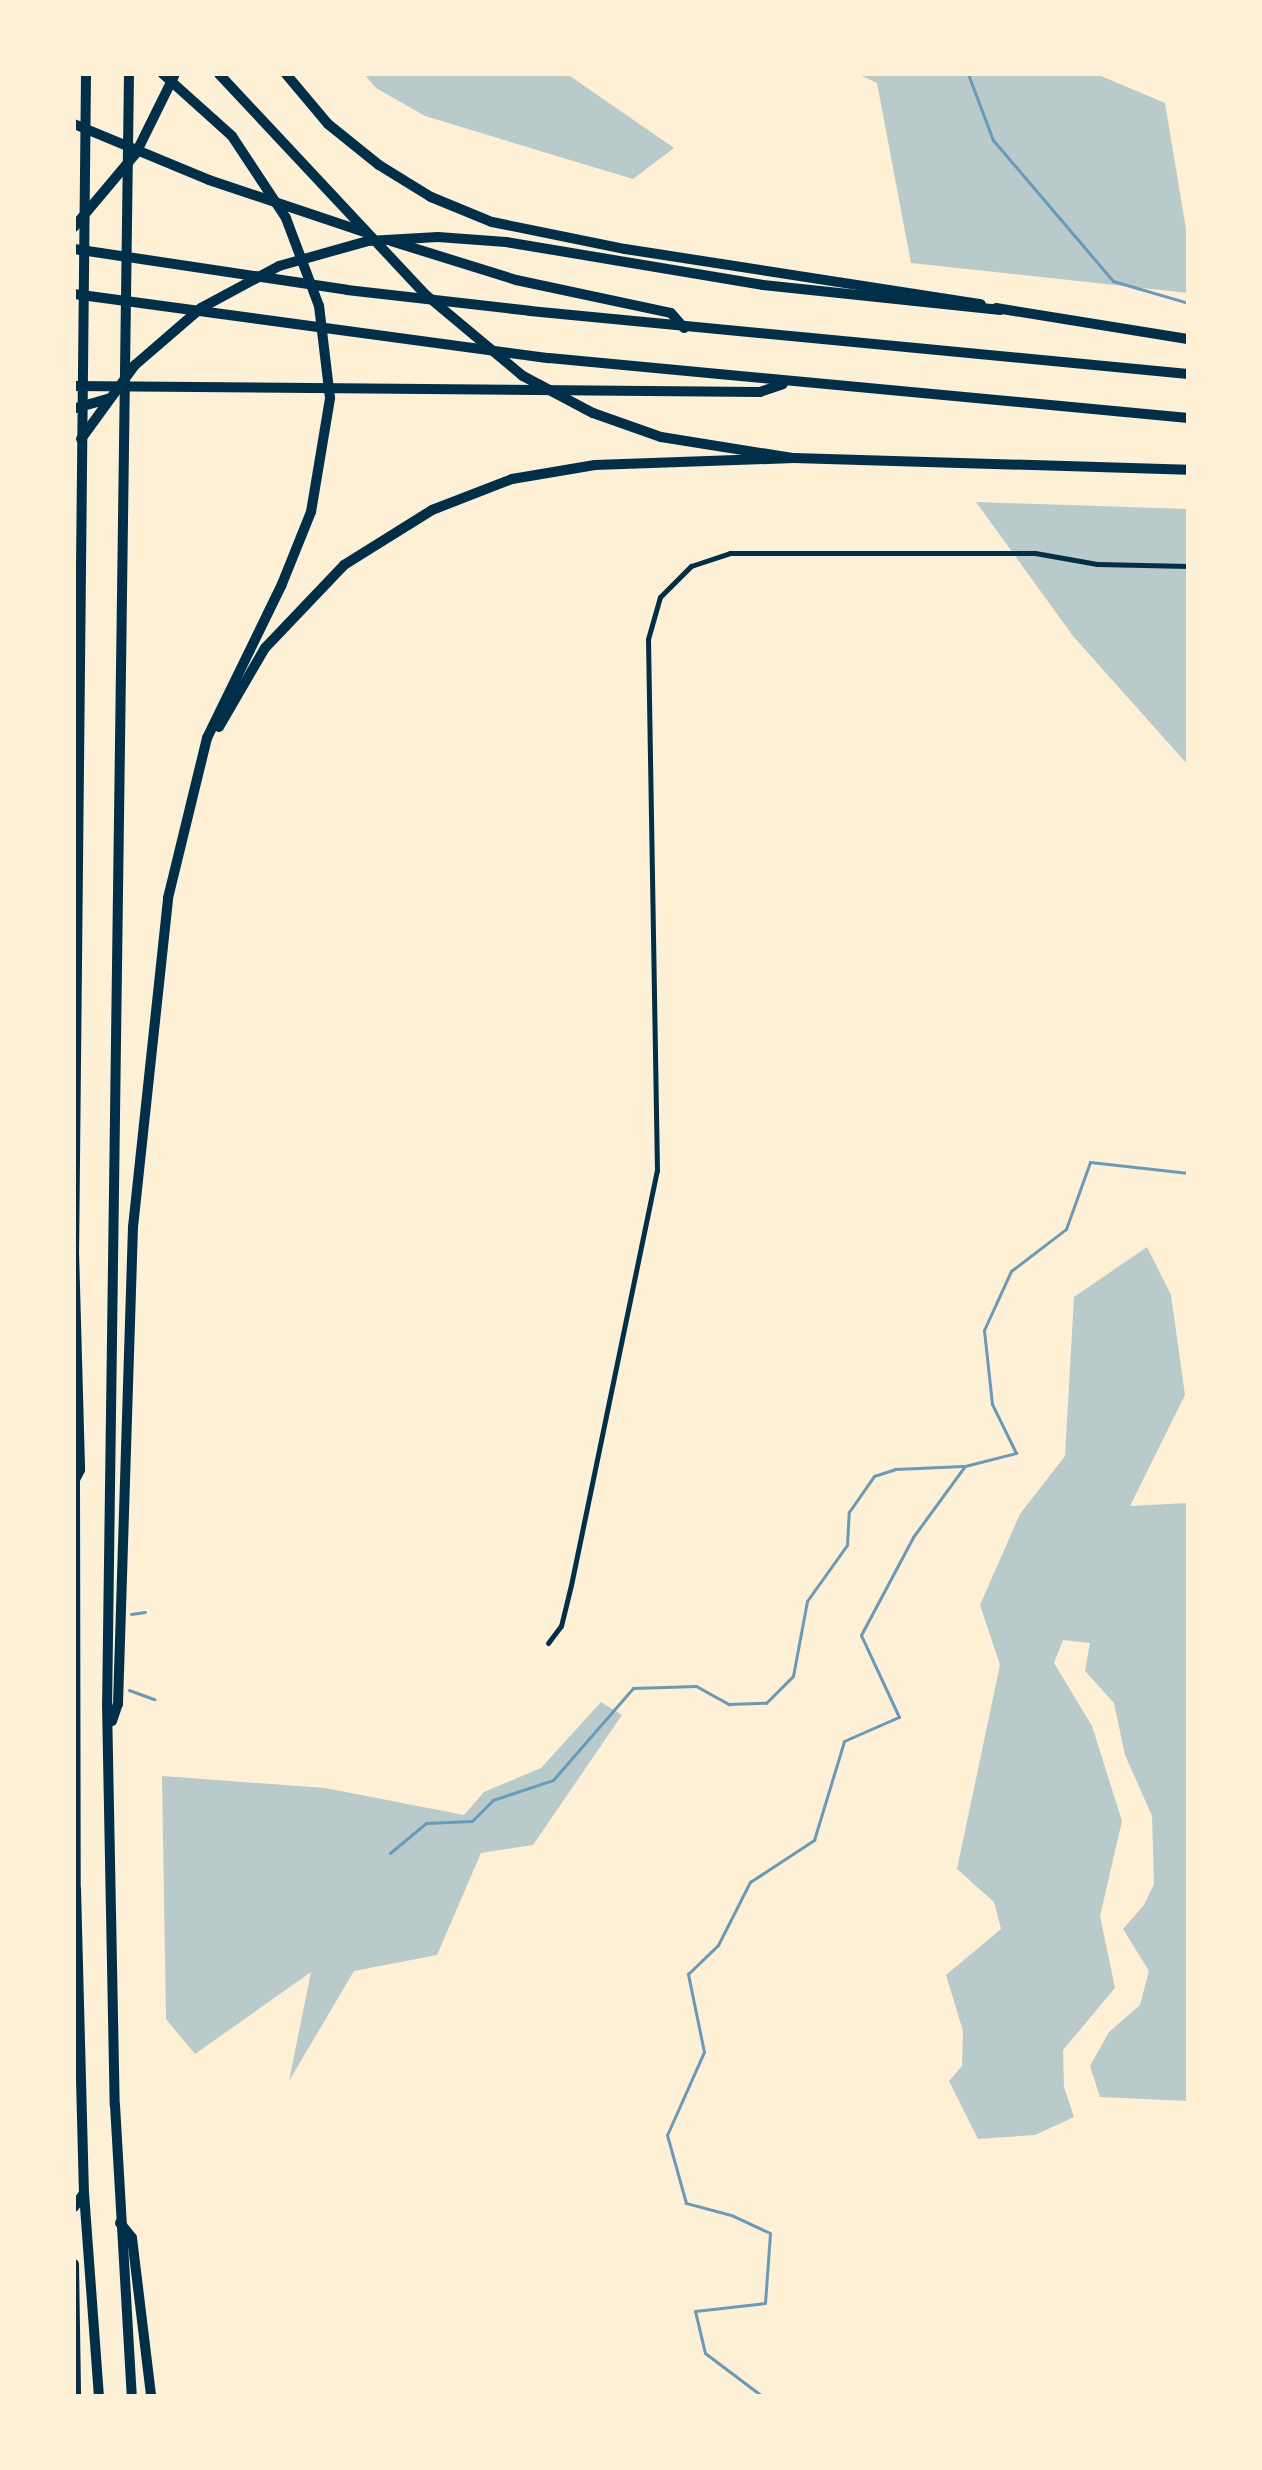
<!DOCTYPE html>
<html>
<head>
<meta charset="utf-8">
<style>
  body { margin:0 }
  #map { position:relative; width:1262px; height:2470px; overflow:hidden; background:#fdf0d5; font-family:"Sofia Sans Condensed",sans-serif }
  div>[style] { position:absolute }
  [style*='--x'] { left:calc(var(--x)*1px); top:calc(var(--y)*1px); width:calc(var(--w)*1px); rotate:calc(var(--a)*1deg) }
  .green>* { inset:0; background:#b9caca }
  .stream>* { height:3px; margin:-1.5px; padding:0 1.5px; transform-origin:1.5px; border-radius:1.5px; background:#669bbc }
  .minor>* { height:5px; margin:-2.5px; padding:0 2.5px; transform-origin:2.5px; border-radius:2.5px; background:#003049 }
  .motorway>* { height:10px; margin:-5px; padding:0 5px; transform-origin:5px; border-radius:5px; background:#003049 }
  span { translate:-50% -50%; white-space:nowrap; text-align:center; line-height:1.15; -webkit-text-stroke:6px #fdf0d5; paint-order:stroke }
  .frame { position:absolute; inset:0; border:76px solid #fdf0d5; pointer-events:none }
</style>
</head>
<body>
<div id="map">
  <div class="green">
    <div style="clip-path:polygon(364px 74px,567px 74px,674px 148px,633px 179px,425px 116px,376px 88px)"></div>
    <div style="clip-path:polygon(857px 74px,1096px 74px,1165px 103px,1188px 241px,1188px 293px,911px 263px,877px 83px)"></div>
    <div style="clip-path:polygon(976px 502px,1188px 509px,1188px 765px,1073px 636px)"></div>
    <div style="clip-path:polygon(1147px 1247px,1171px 1295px,1185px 1395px,1130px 1506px,1188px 1503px,1188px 2101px,1100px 2097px,1090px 2066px,1109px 2032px,1140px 2005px,1149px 1971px,1123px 1929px,1144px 1905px,1154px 1884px,1152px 1816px,1125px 1755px,1114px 1703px,1085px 1671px,1090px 1643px,1063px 1640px,1054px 1663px,1092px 1726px,1122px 1821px,1100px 1916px,1115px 1988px,1063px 2050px,1064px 2087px,1074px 2117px,1035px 2135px,978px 2139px,949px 2081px,962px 2066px,963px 2031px,946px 1975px,1001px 1929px,994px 1902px,957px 1869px,1000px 1665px,980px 1605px,1020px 1514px,1065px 1456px,1074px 1297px)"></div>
    <div style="clip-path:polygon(601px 1702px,622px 1715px,533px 1845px,481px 1853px,437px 1955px,354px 1971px,289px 2081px,311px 1972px,195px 2054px,166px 2019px,162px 1776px,325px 1788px,464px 1815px,484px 1792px,541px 1768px)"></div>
  </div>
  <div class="stream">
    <div style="--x:968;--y:74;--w:71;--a:69.3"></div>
    <div style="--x:993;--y:140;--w:185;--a:49.6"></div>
    <div style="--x:1113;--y:281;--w:78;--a:16.3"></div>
    <div style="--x:131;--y:1614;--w:14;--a:-8"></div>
    <div style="--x:129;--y:1690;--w:27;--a:20"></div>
    <div style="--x:390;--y:1853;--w:47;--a:-39.8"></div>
    <div style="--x:426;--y:1823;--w:46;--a:-2.5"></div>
    <div style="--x:472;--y:1821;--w:30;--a:-45"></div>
    <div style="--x:493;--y:1800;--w:63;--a:-18.4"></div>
    <div style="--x:553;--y:1780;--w:122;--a:-49"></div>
    <div style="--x:633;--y:1688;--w:63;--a:-1.8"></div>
    <div style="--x:696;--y:1686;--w:38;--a:29"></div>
    <div style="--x:729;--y:1704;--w:37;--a:-2"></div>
    <div style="--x:766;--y:1703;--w:38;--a:-45"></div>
    <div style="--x:793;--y:1676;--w:76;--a:-79.4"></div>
    <div style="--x:807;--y:1601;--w:69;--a:-54.5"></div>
    <div style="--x:847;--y:1545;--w:33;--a:-87"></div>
    <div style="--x:849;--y:1512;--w:44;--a:-55.2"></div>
    <div style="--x:874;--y:1476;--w:22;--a:-18"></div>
    <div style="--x:895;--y:1469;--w:68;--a:-2.5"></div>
    <div style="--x:762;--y:2396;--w:71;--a:-143"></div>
    <div style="--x:705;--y:2353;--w:43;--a:-103.4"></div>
    <div style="--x:695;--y:2311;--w:70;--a:-6.5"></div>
    <div style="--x:765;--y:2303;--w:70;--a:-85.9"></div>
    <div style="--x:770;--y:2233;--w:43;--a:-155.2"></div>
    <div style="--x:731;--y:2215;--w:47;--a:-165.1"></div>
    <div style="--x:686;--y:2203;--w:71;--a:-105.6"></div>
    <div style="--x:667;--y:2135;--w:91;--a:-66"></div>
    <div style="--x:704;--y:2052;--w:80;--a:-101.6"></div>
    <div style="--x:688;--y:1974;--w:42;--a:-44"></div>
    <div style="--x:718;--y:1945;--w:71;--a:-63.1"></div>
    <div style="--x:750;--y:1882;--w:77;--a:-33.3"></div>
    <div style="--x:814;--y:1840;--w:103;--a:-73.1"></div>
    <div style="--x:844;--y:1741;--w:60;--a:-23.6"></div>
    <div style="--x:899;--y:1717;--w:90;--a:-114.9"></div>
    <div style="--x:861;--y:1635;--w:111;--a:-62"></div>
    <div style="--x:913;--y:1537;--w:88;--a:-53.8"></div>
    <div style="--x:965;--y:1466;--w:53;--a:-14.3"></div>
    <div style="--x:1016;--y:1453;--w:55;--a:-116.1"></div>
    <div style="--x:992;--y:1404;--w:74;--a:-96.2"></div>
    <div style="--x:984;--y:1330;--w:65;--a:-65.4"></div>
    <div style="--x:1011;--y:1271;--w:69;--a:-37.4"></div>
    <div style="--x:1066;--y:1229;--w:71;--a:-70.3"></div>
    <div style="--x:1090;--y:1162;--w:99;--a:6.4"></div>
  </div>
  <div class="minor">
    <div style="--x:548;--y:1643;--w:21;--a:-53"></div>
    <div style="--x:561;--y:1626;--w:42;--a:-76.3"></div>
    <div style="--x:571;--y:1585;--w:423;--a:-78.3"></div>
    <div style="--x:657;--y:1171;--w:532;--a:-90.97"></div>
    <div style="--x:648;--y:639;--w:44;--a:-74.1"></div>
    <div style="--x:660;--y:597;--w:44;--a:-45"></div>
    <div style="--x:691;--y:566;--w:41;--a:-18.4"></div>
    <div style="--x:730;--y:553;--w:305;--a:0"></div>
    <div style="--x:1035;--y:553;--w:63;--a:10.1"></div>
    <div style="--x:1097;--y:564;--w:91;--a:1.3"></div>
  </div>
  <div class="motorway">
    <div style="--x:86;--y:74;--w:1177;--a:90.58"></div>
    <div style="--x:74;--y:1251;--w:219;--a:88.4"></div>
    <div style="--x:80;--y:1470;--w:11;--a:117"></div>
    <div style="--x:75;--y:1480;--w:409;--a:89.9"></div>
    <div style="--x:76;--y:1889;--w:304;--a:88.5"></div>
    <div style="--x:84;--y:2193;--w:204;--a:85.8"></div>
    <div style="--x:129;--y:74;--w:1630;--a:90.77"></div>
    <div style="--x:107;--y:1704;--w:401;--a:88.9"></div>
    <div style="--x:115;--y:2105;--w:291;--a:86.7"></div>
    <div style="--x:219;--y:74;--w:303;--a:46.9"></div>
    <div style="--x:426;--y:295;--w:126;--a:39.9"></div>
    <div style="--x:523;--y:376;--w:79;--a:27.9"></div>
    <div style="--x:593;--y:413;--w:72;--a:19.4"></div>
    <div style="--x:661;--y:437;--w:133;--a:9.1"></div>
    <div style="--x:286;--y:74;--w:65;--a:50"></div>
    <div style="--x:328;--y:124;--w:65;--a:38.8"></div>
    <div style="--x:379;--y:165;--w:61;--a:31.6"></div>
    <div style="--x:431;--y:197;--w:66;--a:22.3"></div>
    <div style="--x:492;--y:222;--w:136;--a:11.5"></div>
    <div style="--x:625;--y:249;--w:360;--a:8.8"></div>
    <div style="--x:74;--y:124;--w:146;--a:22.5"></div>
    <div style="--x:209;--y:180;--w:163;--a:18.5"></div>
    <div style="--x:74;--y:227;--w:97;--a:-50"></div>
    <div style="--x:136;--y:153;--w:86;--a:-63.7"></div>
    <div style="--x:391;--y:241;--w:131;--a:17.3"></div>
    <div style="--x:516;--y:280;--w:158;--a:12"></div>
    <div style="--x:671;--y:313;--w:20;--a:49"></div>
    <div style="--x:74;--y:249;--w:276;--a:8.5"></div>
    <div style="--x:347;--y:290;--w:184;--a:6.5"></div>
    <div style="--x:530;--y:311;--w:661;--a:5.47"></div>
    <div style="--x:74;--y:294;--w:479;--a:7.7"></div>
    <div style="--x:549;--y:358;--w:642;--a:5.36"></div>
    <div style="--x:996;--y:308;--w:194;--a:9.2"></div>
    <div style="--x:74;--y:386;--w:686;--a:0.5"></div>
    <div style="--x:760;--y:392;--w:24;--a:-19"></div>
    <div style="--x:76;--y:408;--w:35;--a:-16"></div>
    <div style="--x:81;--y:439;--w:92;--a:-53.9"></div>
    <div style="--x:135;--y:365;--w:87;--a:-40.8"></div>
    <div style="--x:201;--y:308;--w:89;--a:-28.3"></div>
    <div style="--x:279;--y:266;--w:92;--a:-15.7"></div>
    <div style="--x:368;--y:241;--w:70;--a:-3.3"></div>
    <div style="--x:438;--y:237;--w:68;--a:4.2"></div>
    <div style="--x:506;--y:242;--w:261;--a:9.5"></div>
    <div style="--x:763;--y:285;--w:239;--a:6"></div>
    <div style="--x:219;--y:727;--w:91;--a:-59.8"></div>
    <div style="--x:265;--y:648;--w:115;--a:-46.4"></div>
    <div style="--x:344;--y:565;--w:104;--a:-32"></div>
    <div style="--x:432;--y:510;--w:86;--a:-21.2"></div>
    <div style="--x:512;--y:479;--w:84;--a:-9.6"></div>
    <div style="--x:595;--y:465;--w:199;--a:-2"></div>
    <div style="--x:794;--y:458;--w:394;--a:1.7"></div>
    <div style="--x:112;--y:1721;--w:18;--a:-71"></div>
    <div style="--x:118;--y:1704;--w:477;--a:-88.2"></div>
    <div style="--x:133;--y:1227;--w:331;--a:-83.9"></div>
    <div style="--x:168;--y:898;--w:165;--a:-76.3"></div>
    <div style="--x:207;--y:738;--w:171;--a:-64"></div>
    <div style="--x:282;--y:584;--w:78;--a:-68.1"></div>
    <div style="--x:311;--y:512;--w:116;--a:-80.5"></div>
    <div style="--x:330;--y:398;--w:93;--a:-96.8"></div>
    <div style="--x:319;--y:306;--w:94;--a:-110.6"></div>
    <div style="--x:286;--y:218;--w:98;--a:-123.4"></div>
    <div style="--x:232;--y:136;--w:93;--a:-138.1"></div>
    <div style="--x:74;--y:2207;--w:17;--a:-54"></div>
    <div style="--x:120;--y:2223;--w:19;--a:51"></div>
    <div style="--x:132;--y:2238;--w:159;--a:83.1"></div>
    <div style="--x:74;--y:2264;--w:132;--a:89.1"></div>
  </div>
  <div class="frame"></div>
</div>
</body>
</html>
